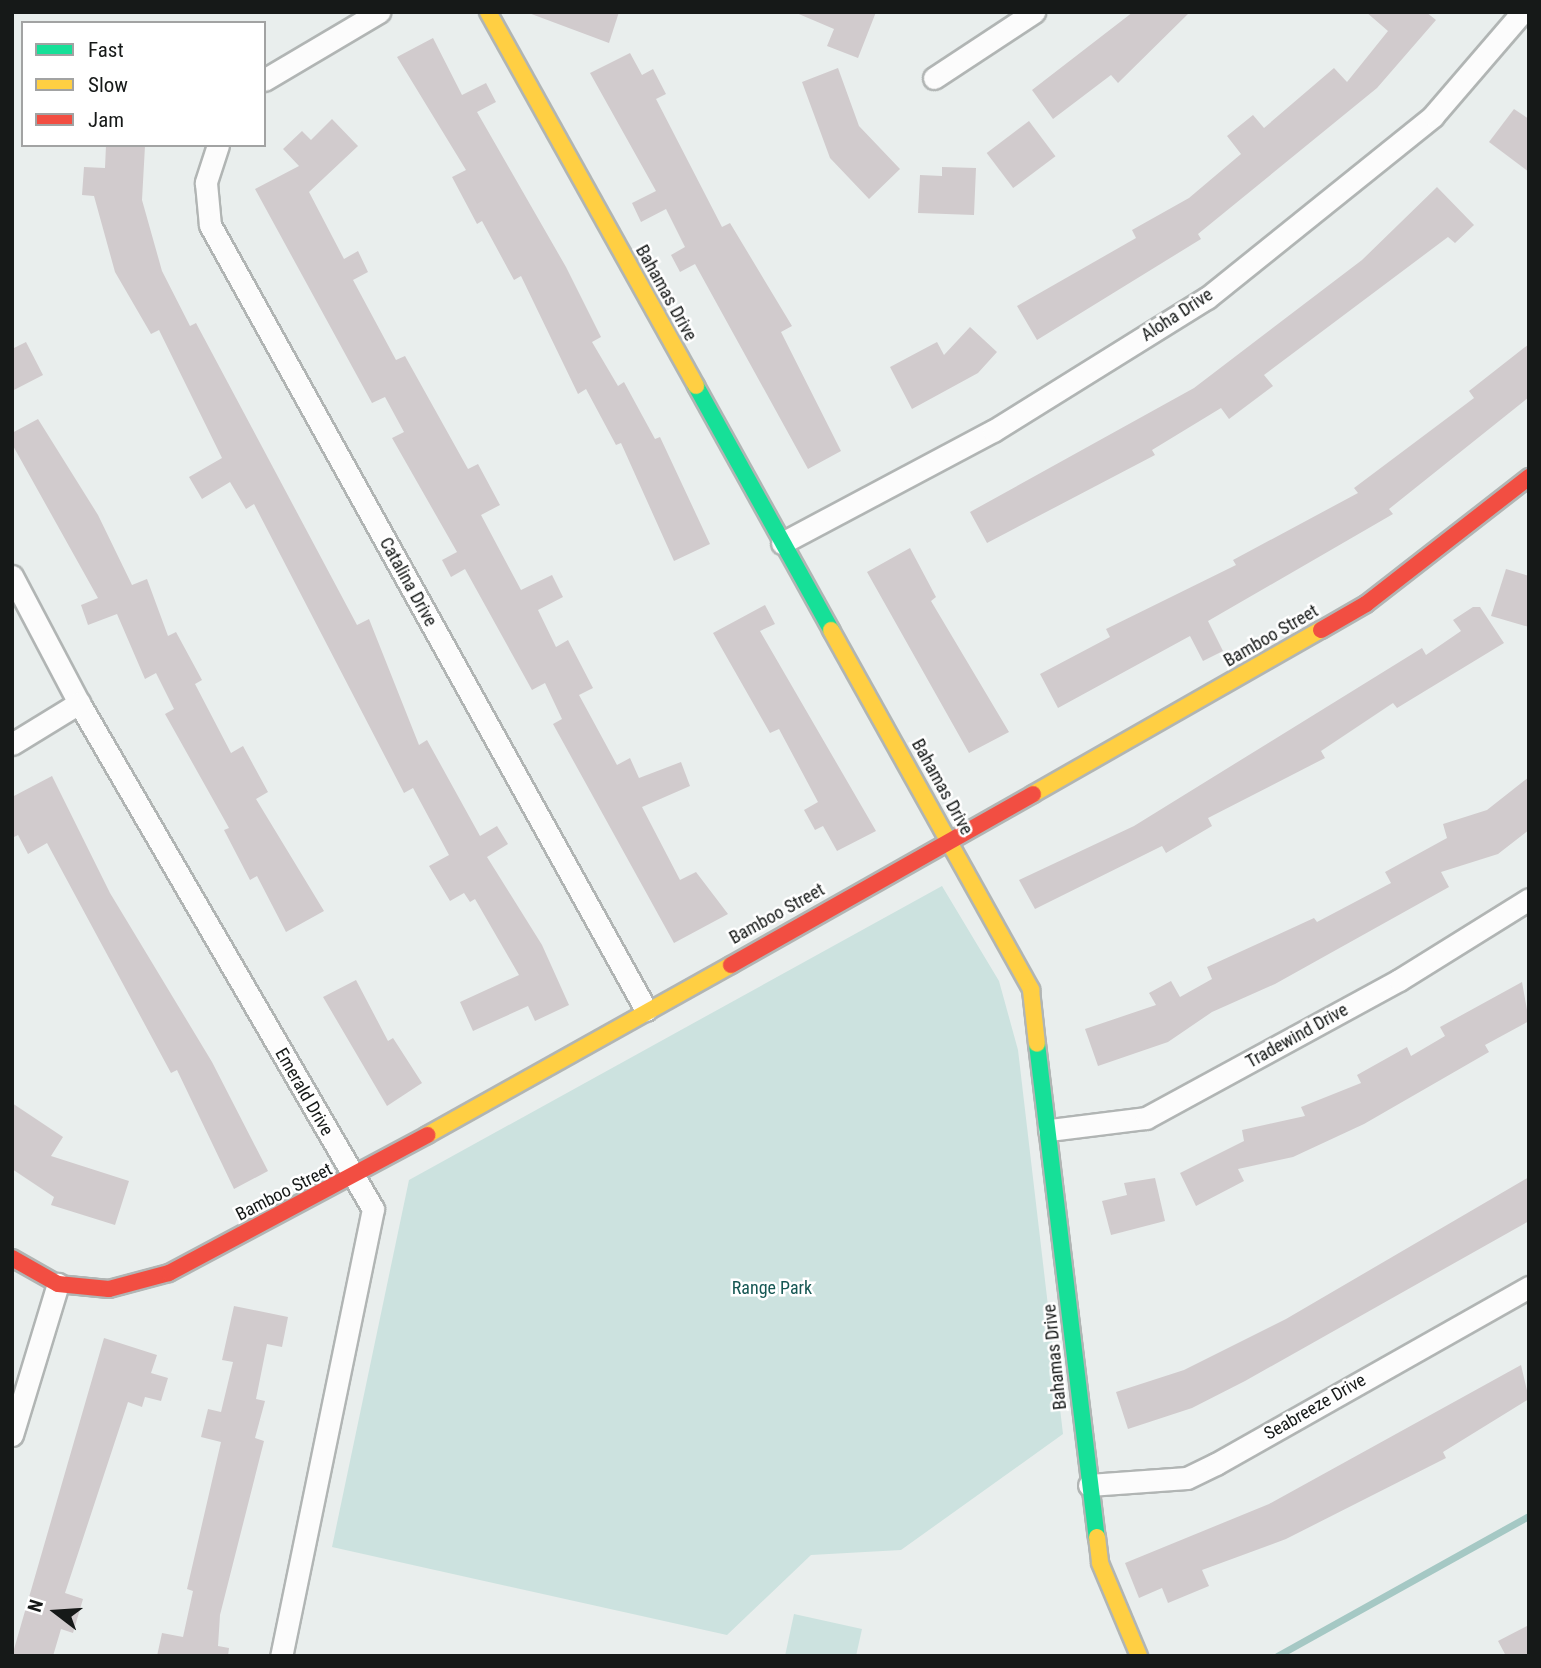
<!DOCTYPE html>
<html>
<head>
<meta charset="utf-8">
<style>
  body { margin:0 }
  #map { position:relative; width:1541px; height:1668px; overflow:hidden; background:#e9eeed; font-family:"Roboto Condensed",sans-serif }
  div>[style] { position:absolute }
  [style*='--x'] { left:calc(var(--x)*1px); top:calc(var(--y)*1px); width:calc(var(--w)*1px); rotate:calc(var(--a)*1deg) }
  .green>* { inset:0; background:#cce2df }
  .stream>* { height:7px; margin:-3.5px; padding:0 3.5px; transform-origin:3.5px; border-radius:3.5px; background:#a5c8c4 }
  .building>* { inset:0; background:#d1cbcd; transform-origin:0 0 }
  .roads { filter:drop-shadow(2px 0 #b1b5b4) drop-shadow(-2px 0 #b1b5b4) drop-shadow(0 2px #b1b5b4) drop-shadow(0 -2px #b1b5b4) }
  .street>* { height:21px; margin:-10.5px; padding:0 10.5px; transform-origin:10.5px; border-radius:10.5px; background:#fcfcfc }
  .fast>* { height:16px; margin:-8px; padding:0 8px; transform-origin:8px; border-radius:8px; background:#16e098 }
  .slow>* { height:16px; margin:-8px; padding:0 8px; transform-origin:8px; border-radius:8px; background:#ffcf43 }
  .jam>* { height:16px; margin:-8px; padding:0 8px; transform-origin:8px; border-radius:8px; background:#f24e42 }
  span { translate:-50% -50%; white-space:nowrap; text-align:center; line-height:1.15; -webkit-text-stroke:5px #fff; paint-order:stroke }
  .street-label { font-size:18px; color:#161918 }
  .park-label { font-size:18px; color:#165753 }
  .frame { position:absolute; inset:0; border:14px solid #161918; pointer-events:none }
  .legend { position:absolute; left:21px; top:21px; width:245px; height:126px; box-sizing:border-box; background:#fff; border:2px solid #a2a3a3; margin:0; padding:9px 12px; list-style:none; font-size:21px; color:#161918 }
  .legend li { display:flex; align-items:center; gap:14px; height:35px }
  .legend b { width:35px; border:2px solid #a2a3a3 }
  .north { position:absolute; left:21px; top:1577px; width:70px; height:70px; -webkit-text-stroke:5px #fff; paint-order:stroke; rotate:287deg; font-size:19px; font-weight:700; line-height:28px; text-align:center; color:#161918 }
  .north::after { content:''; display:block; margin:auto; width:24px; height:32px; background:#161918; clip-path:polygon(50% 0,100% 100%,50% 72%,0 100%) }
</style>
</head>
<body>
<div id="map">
  <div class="green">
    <div style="clip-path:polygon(942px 886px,999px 981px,1018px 1050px,1063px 1434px,901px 1550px,811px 1555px,727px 1635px,332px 1547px,409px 1180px)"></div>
    <div style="clip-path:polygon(794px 1614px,862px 1629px,856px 1656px,785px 1656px)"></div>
  </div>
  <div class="stream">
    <div style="--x:1277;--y:1656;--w:288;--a:-29.1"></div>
  </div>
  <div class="building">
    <div style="clip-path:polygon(526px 12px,619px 12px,609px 43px)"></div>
    <div style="clip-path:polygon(794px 12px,876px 12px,858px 58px,827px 46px,834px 29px)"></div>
    <div style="clip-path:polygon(1133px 12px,1190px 12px,1118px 83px,1111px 75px,1053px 119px,1032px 90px)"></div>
    <div style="clip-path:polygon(1366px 12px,1426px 12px,1436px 20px,1377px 88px,1198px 234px,1201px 239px,1037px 340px,1017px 306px,1136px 238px,1132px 230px,1189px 198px,1241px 154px,1227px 136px,1253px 115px,1264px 128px,1334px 68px,1347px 82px,1388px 31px)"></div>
    <div style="clip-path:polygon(433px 38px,462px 95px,486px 83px,496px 102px,477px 112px,566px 267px,601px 337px,592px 342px,618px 386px,624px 382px,655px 439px,660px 437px,710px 544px,674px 561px,621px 443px,616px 445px,586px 389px,578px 394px,521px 276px,514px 280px,482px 221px,477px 224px,452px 177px,466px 170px,397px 57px)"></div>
    <div style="clip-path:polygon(630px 53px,642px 75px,653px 69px,666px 94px,656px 99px,722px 227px,730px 223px,792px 326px,781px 332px,841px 451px,808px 469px,695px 264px,680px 272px,671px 255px,685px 247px,666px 209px,641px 222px,632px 203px,656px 191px,590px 73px)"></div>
    <div style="clip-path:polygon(838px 68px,859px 126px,900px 169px,869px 199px,830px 158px,802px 82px)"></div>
    <div style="clip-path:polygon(1514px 109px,1529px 119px,1529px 172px,1489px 142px)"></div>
    <div style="clip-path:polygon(332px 119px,358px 146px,309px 192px,344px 259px,358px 251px,368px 272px,353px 280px,396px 360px,405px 356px,468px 469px,478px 464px,500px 505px,481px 515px,521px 590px,552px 575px,563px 597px,538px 610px,556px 647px,568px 640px,593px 688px,579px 695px,617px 765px,630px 758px,639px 778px,681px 762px,690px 786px,642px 807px,680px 880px,696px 872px,728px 914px,674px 943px,553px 724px,562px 719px,545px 683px,532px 690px,465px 569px,451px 577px,442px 560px,457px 552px,392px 438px,404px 432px,385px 397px,372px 403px,255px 189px,299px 166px,283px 149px,302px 131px,311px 140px)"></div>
    <div style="left:1029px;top:121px;width:44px;height:53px;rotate:53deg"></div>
    <div style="clip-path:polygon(106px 145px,145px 146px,142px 200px,162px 271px,190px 326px,196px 323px,357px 625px,369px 619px,419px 745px,427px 740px,480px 836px,497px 826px,508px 844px,487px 857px,542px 945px,569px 1005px,535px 1021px,528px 1006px,473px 1031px,460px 1002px,519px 975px,475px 899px,470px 902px,464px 893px,450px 901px,429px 866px,449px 855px,413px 788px,404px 793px,254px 504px,246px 509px,230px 482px,202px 499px,189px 477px,222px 458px,159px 330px,151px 334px,115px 272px,94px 196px,82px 195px,84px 167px,105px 168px)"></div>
    <div style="clip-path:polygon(942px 167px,976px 168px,974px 215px,918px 213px,920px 175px,942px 176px)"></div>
    <div style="clip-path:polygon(1437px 187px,1474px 225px,1455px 243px,1448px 237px,1264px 375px,1273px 386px,1229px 419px,1221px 408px,1152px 450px,1155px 455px,987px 543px,970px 512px,1194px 388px,1362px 260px)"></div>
    <div style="clip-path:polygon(970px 327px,997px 352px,978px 373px,912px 409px,890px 367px,937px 342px,944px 355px)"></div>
    <div style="clip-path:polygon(26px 342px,43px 375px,12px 391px,12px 349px)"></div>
    <div style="clip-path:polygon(1529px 344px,1529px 397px,1389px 509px,1393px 514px,1208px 621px,1223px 651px,1203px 661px,1190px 636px,1058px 708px,1040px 674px,1110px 637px,1106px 629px,1236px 565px,1233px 560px,1358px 493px,1354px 488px,1474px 398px,1469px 391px)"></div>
    <div style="clip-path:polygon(38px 419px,98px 515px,132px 585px,147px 579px,168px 636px,176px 632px,202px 680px,195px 684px,231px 753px,243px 746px,268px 792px,256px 799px,324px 911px,286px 932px,257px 876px,250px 880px,224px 830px,229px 828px,165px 714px,174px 709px,156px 673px,145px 679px,117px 614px,88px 625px,81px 605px,98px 598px,12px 444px,12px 433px)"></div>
    <div style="clip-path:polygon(910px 548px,936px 597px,931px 601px,1009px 732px,969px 753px,867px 572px)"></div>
    <div style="clip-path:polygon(1506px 569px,1529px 576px,1529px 627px,1491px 616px)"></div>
    <div style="clip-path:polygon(765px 605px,775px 624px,760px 631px,876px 831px,837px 851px,823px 826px,815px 830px,804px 810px,818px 802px,779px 729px,770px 733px,713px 633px)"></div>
    <div style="clip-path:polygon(1473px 607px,1480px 607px,1504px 643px,1397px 708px,1393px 703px,1321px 751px,1325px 758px,1208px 818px,1212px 826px,1166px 853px,1162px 846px,1035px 909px,1019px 880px,1134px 826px,1422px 648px,1426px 655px,1461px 631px,1453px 620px)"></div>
    <div style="clip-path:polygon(52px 776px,110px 893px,212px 1062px,268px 1171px,234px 1189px,177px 1070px,171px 1073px,47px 843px,28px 854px,18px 835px,12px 838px,12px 797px)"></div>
    <div style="clip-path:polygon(1529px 777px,1529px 830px,1498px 854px,1441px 872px,1449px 887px,1275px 984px,1212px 1012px,1168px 1042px,1098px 1066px,1085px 1029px,1156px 1005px,1149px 993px,1171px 981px,1180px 997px,1212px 979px,1207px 967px,1314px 918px,1317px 922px,1391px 883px,1385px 872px,1447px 838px,1443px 824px,1487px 810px)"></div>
    <div style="clip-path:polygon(356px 980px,388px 1041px,393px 1038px,422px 1083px,387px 1106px,323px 997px)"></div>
    <div style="clip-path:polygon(1522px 982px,1529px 1021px,1485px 1045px,1489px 1052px,1364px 1124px,1293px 1157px,1238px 1169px,1244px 1181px,1196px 1206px,1180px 1173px,1244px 1141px,1242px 1130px,1305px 1116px,1301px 1107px,1361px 1083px,1357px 1075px,1407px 1047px,1411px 1056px,1445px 1036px,1440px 1027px)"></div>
    <div style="clip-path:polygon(12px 1103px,63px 1137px,51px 1156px,129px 1181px,115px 1225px,51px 1205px,54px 1197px,12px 1169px)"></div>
    <div style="clip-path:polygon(1529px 1177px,1529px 1221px,1245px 1381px,1192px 1408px,1128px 1429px,1116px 1392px,1184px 1370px,1286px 1319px)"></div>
    <div style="clip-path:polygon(1155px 1178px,1165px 1221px,1111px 1235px,1102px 1201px,1127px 1195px,1124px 1183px)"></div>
    <div style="clip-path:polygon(234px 1306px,288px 1317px,282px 1347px,267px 1344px,256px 1399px,265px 1401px,255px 1438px,264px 1441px,220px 1615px,218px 1646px,229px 1648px,228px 1656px,157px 1656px,162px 1633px,183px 1637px,193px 1591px,187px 1589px,221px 1442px,201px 1437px,208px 1409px,221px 1412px,233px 1362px,222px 1360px)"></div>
    <div style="clip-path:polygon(104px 1338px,157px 1355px,151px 1373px,168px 1378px,161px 1401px,145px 1397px,142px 1407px,128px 1402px,65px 1593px,83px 1599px,73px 1633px,61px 1629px,53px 1656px,12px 1656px)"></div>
    <div style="clip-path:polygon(1521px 1365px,1529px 1399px,1443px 1452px,1446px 1458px,1286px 1539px,1202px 1570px,1209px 1586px,1168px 1603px,1162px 1588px,1139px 1598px,1125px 1563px,1269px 1504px)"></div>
    <div style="clip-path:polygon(1529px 1625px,1529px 1656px,1506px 1656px,1498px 1641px)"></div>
  </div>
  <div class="roads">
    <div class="street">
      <div style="--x:934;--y:78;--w:120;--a:-33.4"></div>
      <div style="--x:264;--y:80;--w:134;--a:-30.6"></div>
      <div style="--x:218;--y:145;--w:40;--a:108"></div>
      <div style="--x:206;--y:183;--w:42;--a:84.6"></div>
      <div style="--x:210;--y:225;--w:898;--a:60.95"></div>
      <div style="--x:782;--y:543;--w:239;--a:-28"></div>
      <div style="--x:993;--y:431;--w:252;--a:-31.9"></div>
      <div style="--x:1207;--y:298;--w:290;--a:-38.8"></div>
      <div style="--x:1433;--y:116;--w:132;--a:-49.3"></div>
      <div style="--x:12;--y:576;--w:144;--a:62.2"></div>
      <div style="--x:79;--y:703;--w:585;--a:59.84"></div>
      <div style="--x:373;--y:1209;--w:456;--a:101.6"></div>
      <div style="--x:12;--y:744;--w:79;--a:-31.5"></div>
      <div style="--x:1049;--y:1130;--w:98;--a:-7.1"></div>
      <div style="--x:1146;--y:1118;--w:288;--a:-28.6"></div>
      <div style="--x:1399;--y:980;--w:153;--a:-31.9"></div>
      <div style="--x:12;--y:1435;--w:158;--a:-73.1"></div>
      <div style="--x:1089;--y:1485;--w:98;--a:-4.1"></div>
      <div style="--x:1187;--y:1478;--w:32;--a:-26"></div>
      <div style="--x:1216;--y:1464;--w:360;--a:-29.5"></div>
    </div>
    <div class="fast">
      <div style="--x:696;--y:386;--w:279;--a:61"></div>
      <div style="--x:1037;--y:1044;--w:497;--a:83.1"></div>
    </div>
    <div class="slow">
      <div style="--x:488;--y:12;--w:428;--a:60.9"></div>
      <div style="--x:831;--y:630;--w:412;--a:60.9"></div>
      <div style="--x:1031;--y:990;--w:54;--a:83.7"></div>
      <div style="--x:1033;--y:794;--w:331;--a:-29.7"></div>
      <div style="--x:427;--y:1135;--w:348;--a:-29.2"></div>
      <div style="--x:1097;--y:1537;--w:26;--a:83"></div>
      <div style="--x:1100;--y:1563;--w:101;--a:67.2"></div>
    </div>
    <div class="jam">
      <div style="--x:1321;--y:630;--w:52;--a:-30"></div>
      <div style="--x:1366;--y:604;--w:207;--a:-37.9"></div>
      <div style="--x:731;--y:965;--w:347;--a:-29.5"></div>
      <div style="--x:12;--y:1258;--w:53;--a:29.5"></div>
      <div style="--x:58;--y:1284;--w:51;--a:5.6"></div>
      <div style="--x:109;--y:1289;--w:62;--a:-14.9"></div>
      <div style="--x:169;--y:1273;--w:293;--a:-28.1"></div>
    </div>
  </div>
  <div class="street-label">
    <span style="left:666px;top:293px;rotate:61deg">Bahamas Drive</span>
    <span style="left:1177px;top:315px;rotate:-33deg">Aloha Drive</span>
    <span style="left:408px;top:582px;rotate:61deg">Catalina Drive</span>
    <span style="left:1271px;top:636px;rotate:-30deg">Bamboo Street</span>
    <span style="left:942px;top:787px;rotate:61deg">Bahamas Drive</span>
    <span style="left:777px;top:914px;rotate:-29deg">Bamboo Street</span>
    <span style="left:1297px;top:1036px;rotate:-29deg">Tradewind Drive</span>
    <span style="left:304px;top:1092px;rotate:60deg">Emerald Drive</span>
    <span style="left:284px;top:1192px;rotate:-27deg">Bamboo Street</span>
    <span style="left:1055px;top:1357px;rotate:-96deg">Bahamas Drive</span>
    <span style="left:1315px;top:1407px;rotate:-30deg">Seabreeze Drive</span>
  </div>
  <div class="park-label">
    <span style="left:772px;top:1288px">Range Park</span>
  </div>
  <div class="frame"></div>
  <ul class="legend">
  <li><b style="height:9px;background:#16e098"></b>Fast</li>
  <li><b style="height:9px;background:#ffcf43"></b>Slow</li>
  <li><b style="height:9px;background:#f24e42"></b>Jam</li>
  </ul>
  <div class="north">N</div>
</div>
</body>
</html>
